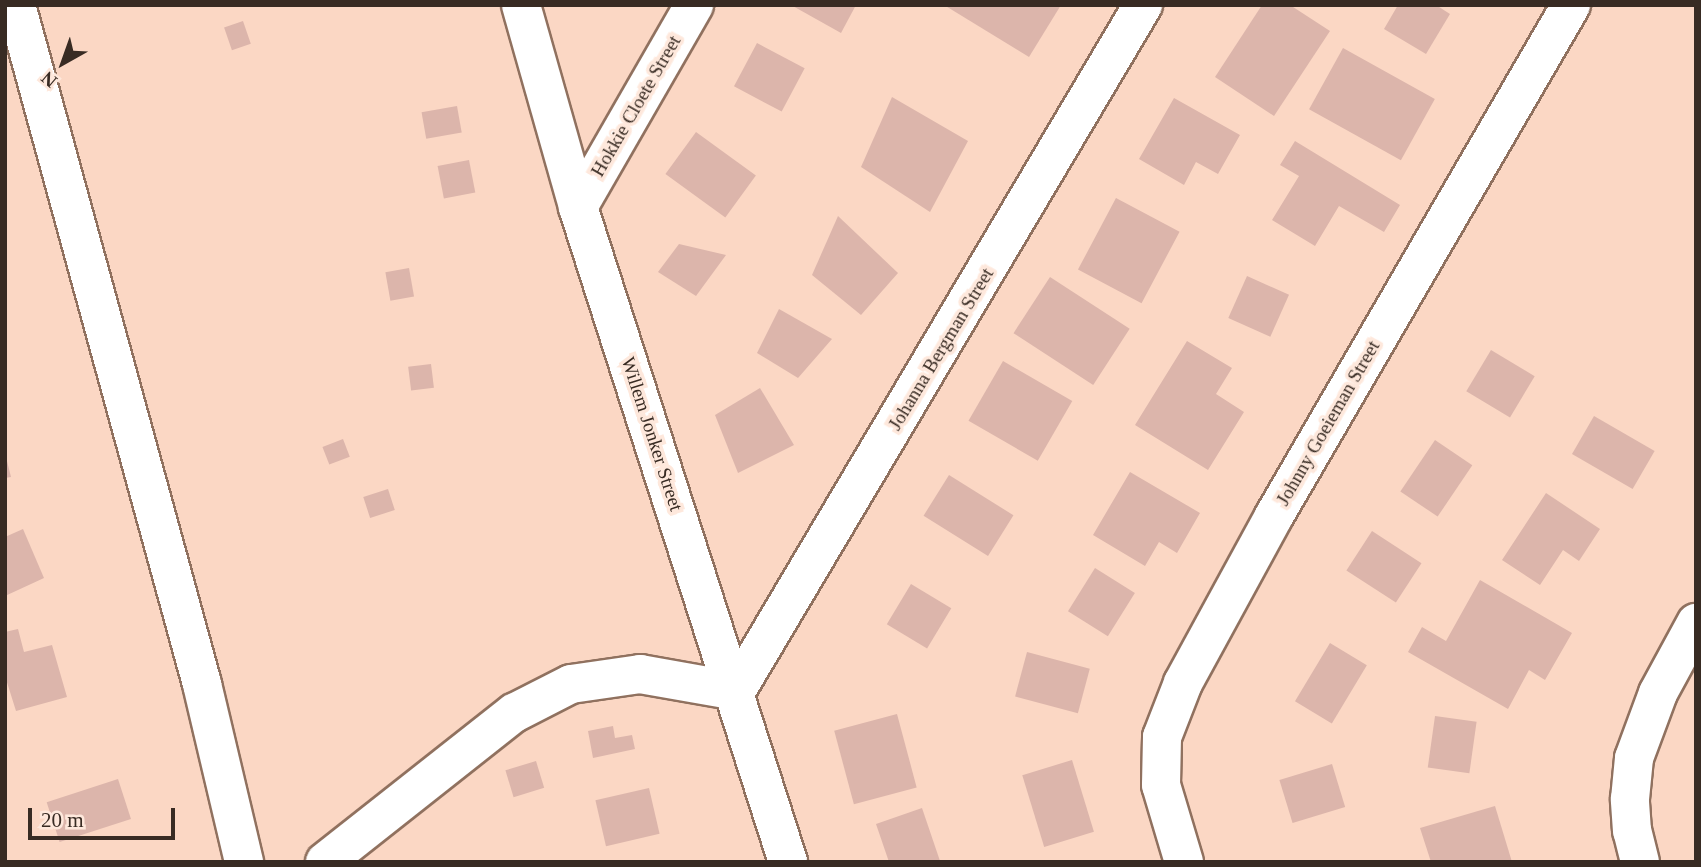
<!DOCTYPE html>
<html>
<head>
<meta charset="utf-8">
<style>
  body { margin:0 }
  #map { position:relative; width:1701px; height:867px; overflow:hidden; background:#fbd7c4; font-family:"Times New Roman",serif }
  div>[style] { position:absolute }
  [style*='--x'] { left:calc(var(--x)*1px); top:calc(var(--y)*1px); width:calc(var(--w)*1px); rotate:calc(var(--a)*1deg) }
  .building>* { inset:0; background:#dcb5ab; transform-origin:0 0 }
  .roads { filter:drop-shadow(2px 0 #90715f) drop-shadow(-2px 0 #90715f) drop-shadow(0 2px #90715f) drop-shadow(0 -2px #90715f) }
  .minor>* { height:38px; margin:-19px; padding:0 19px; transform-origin:19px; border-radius:19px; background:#fff }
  span { translate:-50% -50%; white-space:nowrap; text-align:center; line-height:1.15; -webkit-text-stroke:7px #fee8dc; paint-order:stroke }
  .street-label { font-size:19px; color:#382b23 }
  .frame { position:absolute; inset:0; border:7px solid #382b23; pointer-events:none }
  .north { position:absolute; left:28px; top:28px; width:70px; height:70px; -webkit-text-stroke:5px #fee8dc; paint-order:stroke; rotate:220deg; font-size:19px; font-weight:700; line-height:28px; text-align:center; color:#382b23 }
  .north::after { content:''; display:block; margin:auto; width:24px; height:32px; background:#382b23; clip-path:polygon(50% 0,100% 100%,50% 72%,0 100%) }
  .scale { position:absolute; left:28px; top:808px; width:147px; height:32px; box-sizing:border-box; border:4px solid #382b23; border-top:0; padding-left:9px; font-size:21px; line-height:24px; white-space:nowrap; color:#382b23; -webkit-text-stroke:5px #fee8dc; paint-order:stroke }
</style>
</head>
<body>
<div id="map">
  <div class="building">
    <div style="clip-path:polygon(791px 5px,856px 5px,841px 33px)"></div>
    <div style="clip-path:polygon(944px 5px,1061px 5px,1029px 57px)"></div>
    <div style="clip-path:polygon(1262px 5px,1290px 5px,1330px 31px,1274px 116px,1215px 77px)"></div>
    <div style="clip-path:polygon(1398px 5px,1436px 5px,1450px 14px,1426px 54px,1384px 29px)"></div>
    <div style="left:243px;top:21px;width:24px;height:20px;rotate:71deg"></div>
    <div style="left:757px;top:43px;width:54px;height:49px;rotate:28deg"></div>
    <div style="left:1343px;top:48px;width:105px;height:70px;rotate:29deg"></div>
    <div style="clip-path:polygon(892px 97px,968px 141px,930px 212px,861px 167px)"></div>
    <div style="clip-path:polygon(1174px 98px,1240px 135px,1218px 174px,1196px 162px,1184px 185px,1139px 159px)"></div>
    <div style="left:457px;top:106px;width:27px;height:36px;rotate:80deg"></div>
    <div style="left:696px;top:132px;width:74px;height:52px;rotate:36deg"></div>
    <div style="clip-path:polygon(1295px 141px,1400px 205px,1384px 232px,1339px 206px,1315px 246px,1272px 220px,1299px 176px,1280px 165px)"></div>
    <div style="left:469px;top:160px;width:33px;height:32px;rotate:79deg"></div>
    <div style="left:1116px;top:198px;width:72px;height:81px;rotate:28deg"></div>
    <div style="clip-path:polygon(838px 216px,898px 273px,861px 315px,812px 275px)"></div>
    <div style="clip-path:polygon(679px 244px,726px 255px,696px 296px,658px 272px)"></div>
    <div style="left:409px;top:268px;width:29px;height:24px;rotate:80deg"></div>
    <div style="left:1247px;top:276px;width:46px;height:46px;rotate:24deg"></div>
    <div style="left:1050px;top:277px;width:95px;height:67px;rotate:33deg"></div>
    <div style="clip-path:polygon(779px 309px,832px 339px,798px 378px,757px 353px)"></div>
    <div style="clip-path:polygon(1187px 341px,1232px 368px,1216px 394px,1244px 412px,1208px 470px,1135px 425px)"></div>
    <div style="left:1491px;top:350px;width:51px;height:48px;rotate:31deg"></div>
    <div style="left:1003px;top:361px;width:80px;height:69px;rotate:30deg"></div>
    <div style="left:431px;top:364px;width:24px;height:23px;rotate:83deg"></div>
    <div style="clip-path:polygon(760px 388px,794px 445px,738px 473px,715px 415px)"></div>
    <div style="left:1594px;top:416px;width:70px;height:44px;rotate:30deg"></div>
    <div style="left:343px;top:439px;width:19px;height:22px;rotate:69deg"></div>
    <div style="left:1435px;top:440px;width:45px;height:62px;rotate:34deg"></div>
    <div style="clip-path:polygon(5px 453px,11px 477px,5px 478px)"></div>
    <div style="clip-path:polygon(1130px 472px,1200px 513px,1177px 553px,1159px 542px,1145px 566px,1093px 535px)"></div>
    <div style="left:949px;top:475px;width:76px;height:48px;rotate:32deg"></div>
    <div style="left:388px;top:489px;width:22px;height:26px;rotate:72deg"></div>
    <div style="clip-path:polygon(1546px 493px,1600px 529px,1579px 561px,1563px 550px,1540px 585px,1502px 560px)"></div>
    <div style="clip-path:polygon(23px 529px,44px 578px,5px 596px,5px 537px)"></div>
    <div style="left:1372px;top:531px;width:59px;height:47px;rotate:33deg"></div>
    <div style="left:1095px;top:568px;width:47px;height:51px;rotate:32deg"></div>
    <div style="clip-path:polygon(1480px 580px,1572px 633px,1545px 680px,1529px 670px,1508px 709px,1408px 652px,1422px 627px,1446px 641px)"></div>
    <div style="left:911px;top:584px;width:47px;height:47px;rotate:31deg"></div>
    <div style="clip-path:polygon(18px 629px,24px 652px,52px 645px,67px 697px,16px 711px,5px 676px,5px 632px)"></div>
    <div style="left:1330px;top:643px;width:43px;height:68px;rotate:31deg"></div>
    <div style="left:1027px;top:652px;width:65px;height:46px;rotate:15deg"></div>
    <div style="left:897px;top:714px;width:76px;height:65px;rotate:75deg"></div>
    <div style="left:1435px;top:716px;width:42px;height:52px;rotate:8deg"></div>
    <div style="clip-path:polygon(613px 726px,615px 738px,632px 735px,635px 749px,593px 758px,588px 731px)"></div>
    <div style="left:1072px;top:760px;width:75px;height:52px;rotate:73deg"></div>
    <div style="left:536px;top:761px;width:28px;height:32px;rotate:73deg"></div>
    <div style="left:1332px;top:764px;width:45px;height:55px;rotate:73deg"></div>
    <div style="left:118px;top:779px;width:42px;height:75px;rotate:72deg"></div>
    <div style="left:649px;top:788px;width:47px;height:55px;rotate:77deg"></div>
    <div style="clip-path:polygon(1495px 806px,1512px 862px,1431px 862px,1420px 828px)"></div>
    <div style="clip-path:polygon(922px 808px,940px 861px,889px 862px,876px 824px)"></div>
  </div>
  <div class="roads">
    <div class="minor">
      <div style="--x:16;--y:5;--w:704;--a:74.68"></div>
      <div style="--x:202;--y:684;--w:183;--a:76.7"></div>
      <div style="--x:521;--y:5;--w:210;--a:74.2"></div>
      <div style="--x:578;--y:207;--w:688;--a:72.22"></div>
      <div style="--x:578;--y:207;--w:233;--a:-60.1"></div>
      <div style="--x:325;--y:862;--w:241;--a:-38.3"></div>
      <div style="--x:514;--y:713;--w:64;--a:-27"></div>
      <div style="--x:571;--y:684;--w:70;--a:-8.2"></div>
      <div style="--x:640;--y:674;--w:97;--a:10"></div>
      <div style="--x:736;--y:691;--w:798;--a:-59.32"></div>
      <div style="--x:1184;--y:862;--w:80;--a:-106.6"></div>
      <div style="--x:1161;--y:785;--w:48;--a:-88.8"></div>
      <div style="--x:1162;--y:737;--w:58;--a:-68.7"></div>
      <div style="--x:1183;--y:683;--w:190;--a:-61.4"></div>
      <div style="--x:1274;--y:516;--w:591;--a:-59.83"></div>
      <div style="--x:1640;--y:862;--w:32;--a:-104"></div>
      <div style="--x:1632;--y:831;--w:32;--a:-94"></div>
      <div style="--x:1630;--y:799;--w:41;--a:-84.4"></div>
      <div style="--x:1634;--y:758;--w:69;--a:-69.7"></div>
      <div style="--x:1658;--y:693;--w:80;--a:-61.5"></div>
    </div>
  </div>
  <div class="street-label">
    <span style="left:636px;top:106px;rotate:-60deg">Hokkie Cloete Street</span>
    <span style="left:941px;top:349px;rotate:-59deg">Johanna Bergman Street</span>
    <span style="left:1328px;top:423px;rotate:-60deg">Johnny Goeieman Street</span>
    <span style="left:652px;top:434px;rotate:72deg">Willem Jonker Street</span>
  </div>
  <div class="frame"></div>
  <div class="north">N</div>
  <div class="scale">20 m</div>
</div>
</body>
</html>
